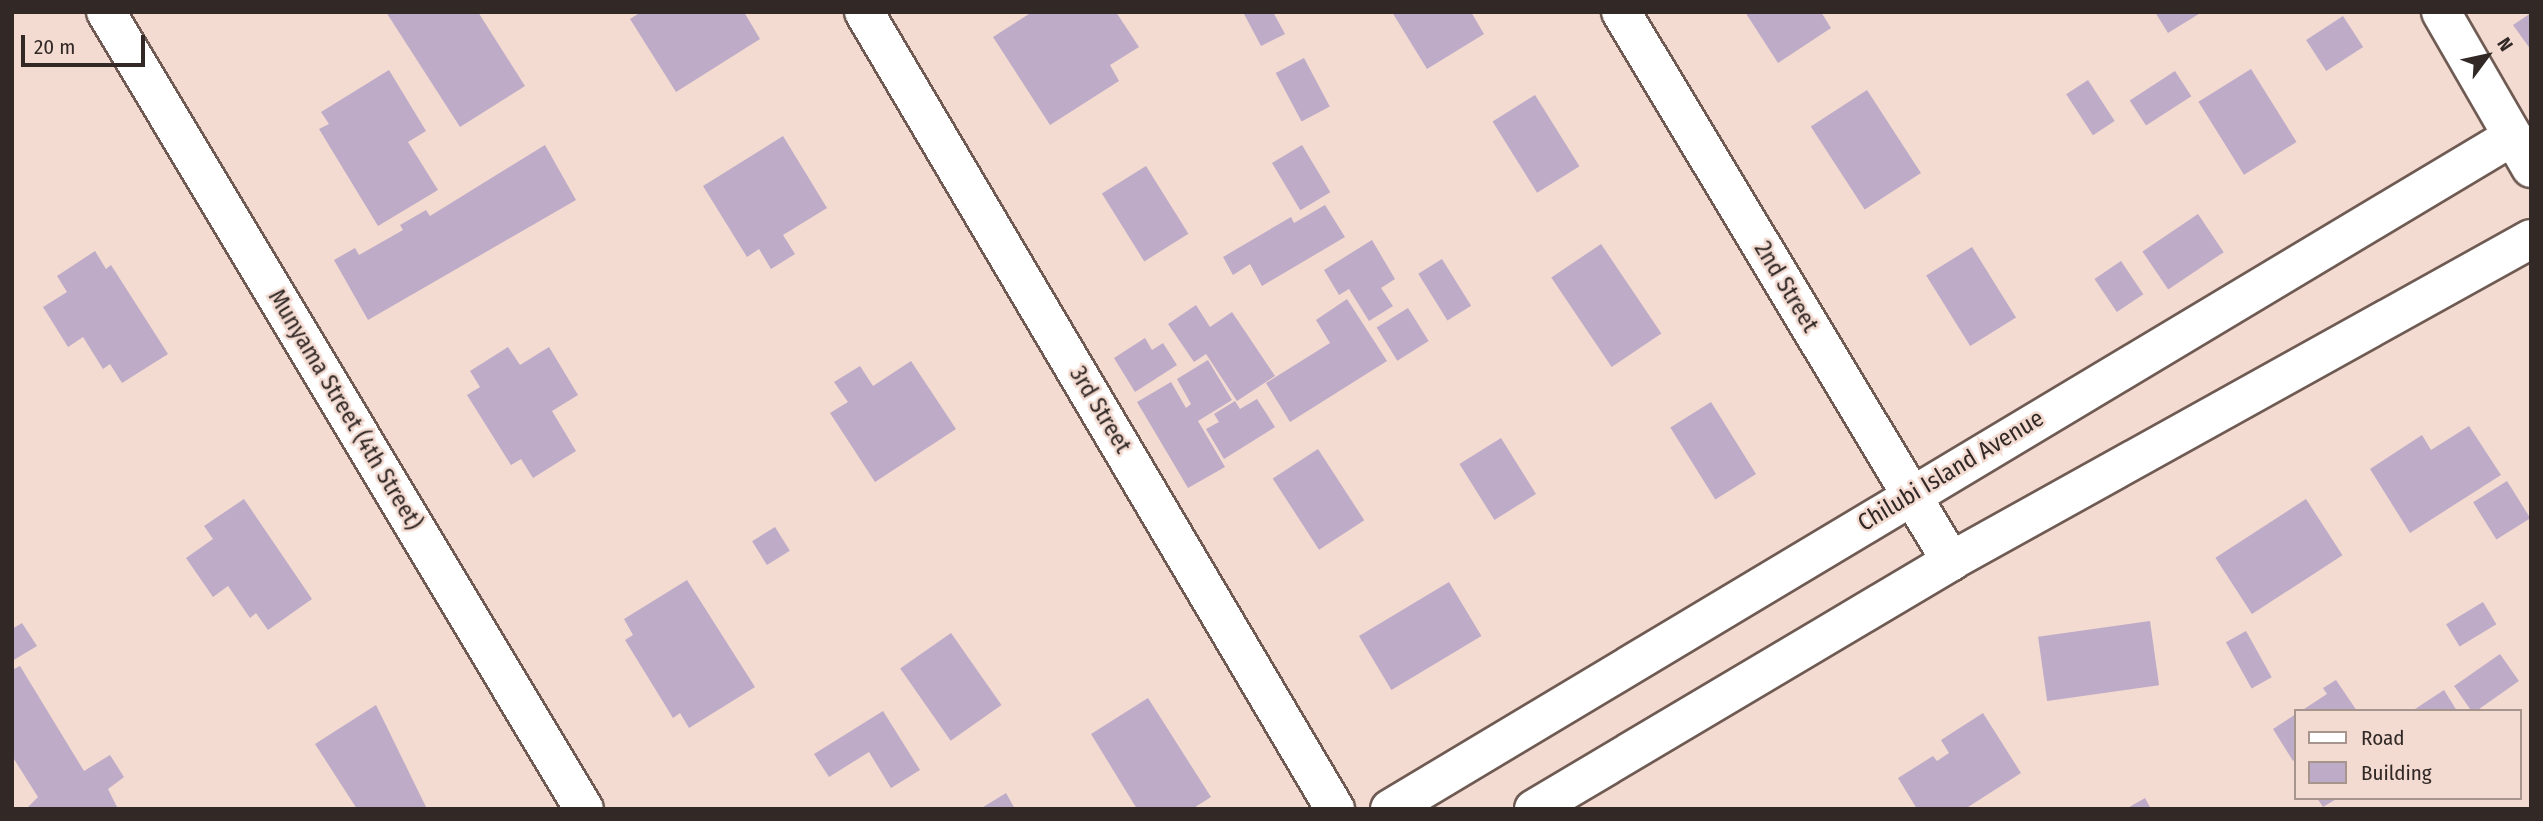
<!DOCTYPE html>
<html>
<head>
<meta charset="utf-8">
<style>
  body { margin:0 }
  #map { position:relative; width:2543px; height:821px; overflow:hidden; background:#f3dbd2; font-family:"Fira Sans Condensed",sans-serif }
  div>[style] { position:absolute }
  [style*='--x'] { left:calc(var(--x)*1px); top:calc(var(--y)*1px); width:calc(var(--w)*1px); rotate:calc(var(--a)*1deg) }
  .building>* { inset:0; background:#beabc7; transform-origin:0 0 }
  .roads { filter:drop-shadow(2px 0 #6f5b53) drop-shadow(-2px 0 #6f5b53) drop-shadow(0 2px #6f5b53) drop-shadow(0 -2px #6f5b53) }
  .minor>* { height:38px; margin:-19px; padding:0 19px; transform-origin:19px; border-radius:19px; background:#fff }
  span { translate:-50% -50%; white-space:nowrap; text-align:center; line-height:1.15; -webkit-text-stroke:5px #f3dbd2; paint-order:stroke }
  .street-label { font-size:24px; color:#322926 }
  .frame { position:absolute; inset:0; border:14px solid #322926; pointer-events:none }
  .legend { position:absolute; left:2294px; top:709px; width:228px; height:91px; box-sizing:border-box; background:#f3dbd2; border:2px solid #a6948d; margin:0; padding:9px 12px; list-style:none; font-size:21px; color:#322926 }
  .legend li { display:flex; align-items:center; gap:14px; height:35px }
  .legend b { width:35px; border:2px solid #a6948d }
  .north { position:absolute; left:2452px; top:21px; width:70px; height:70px; -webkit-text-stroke:5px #f3dbd2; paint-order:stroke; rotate:57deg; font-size:19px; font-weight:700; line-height:28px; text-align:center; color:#322926 }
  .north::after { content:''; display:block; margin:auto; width:24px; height:32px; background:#322926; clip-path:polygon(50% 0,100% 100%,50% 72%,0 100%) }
  .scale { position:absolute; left:21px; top:35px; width:124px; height:32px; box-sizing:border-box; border:4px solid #322926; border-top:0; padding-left:9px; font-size:21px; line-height:24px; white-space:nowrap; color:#322926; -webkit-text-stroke:5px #f3dbd2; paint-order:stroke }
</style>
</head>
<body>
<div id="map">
  <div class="building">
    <div style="clip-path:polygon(386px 12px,478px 12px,525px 86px,460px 127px)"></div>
    <div style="clip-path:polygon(641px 12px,744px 12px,760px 39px,676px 92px,630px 19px)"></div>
    <div style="clip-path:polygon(1032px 12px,1116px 12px,1139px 47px,1110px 65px,1119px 81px,1050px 125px,993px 37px)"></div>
    <div style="clip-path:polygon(1243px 12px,1273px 12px,1285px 34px,1261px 46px)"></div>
    <div style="clip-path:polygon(1392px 12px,1471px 12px,1484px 34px,1427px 69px)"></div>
    <div style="clip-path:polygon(1745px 12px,1821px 12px,1831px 28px,1778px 63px)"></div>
    <div style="clip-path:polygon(2155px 12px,2202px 12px,2168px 33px)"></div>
    <div style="clip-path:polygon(2531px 13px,2531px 50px,2513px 25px)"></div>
    <div style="left:2343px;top:16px;width:37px;height:44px;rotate:57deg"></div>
    <div style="left:1304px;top:58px;width:55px;height:32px;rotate:62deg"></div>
    <div style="left:2251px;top:69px;width:86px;height:62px;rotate:58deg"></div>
    <div style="clip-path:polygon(389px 70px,426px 131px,408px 142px,438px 190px,378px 226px,319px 129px,329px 124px,321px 112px)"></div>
    <div style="left:2175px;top:71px;width:30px;height:54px;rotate:57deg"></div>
    <div style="left:2088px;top:80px;width:49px;height:26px;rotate:57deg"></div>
    <div style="left:1867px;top:90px;width:99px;height:67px;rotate:57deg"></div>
    <div style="left:1535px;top:95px;width:84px;height:50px;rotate:58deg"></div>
    <div style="clip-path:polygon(783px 136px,827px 208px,783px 235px,795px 254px,771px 269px,759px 249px,747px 257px,703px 186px)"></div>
    <div style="clip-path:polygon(545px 145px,576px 200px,368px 320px,334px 260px,355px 248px,359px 255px,403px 230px,400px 225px,426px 210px,430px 216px)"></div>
    <div style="left:1302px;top:145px;width:55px;height:35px;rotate:59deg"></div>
    <div style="left:1146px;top:166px;width:80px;height:52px;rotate:58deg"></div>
    <div style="clip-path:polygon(1325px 205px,1345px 237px,1262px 286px,1250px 264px,1233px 275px,1223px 257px,1291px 217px,1294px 223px)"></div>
    <div style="left:2198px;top:214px;width:46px;height:67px;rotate:56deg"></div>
    <div style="clip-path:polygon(1372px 240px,1395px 279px,1381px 288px,1393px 306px,1369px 321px,1349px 289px,1339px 295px,1324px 270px)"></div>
    <div style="left:1601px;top:244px;width:108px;height:60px;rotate:56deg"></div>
    <div style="left:1972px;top:247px;width:83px;height:54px;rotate:58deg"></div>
    <div style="clip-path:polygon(95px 251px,106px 269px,111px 265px,168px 354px,122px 383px,110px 364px,103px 369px,83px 337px,68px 347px,43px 307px,67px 292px,57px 276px)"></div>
    <div style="left:1442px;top:259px;width:55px;height:28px;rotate:58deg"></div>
    <div style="left:2121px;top:261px;width:40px;height:32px;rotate:56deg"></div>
    <div style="clip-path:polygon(1347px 299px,1387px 361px,1290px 422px,1266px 383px,1330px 343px,1316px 320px)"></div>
    <div style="clip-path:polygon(1196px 305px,1210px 327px,1232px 312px,1275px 376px,1237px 401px,1206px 354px,1194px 362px,1168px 324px)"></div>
    <div style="left:1408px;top:308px;width:39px;height:37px;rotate:58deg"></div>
    <div style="clip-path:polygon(1145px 338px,1152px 350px,1163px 343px,1177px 365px,1135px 392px,1114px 358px)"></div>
    <div style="clip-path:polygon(508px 347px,520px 365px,549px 347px,578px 395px,552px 411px,576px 451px,533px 478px,521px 459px,511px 465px,467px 395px,480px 387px,470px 371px)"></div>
    <div style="clip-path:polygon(1208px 360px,1232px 400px,1198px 421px,1225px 467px,1188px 488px,1137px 402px,1171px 382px,1186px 408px,1191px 404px,1177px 379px)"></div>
    <div style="clip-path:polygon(911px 361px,956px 429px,875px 482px,830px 413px,848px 402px,834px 382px,860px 366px,873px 386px)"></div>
    <div style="clip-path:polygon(1257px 399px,1275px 427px,1224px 459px,1206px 429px,1219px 422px,1214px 414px,1235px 401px,1240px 409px)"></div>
    <div style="left:1711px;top:402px;width:85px;height:48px;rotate:58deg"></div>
    <div style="clip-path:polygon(2469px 426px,2501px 475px,2410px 533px,2370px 469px,2422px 435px,2431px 450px)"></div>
    <div style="left:1501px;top:438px;width:66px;height:49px;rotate:58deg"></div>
    <div style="left:1318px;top:449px;width:85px;height:54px;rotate:57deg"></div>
    <div style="left:2507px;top:481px;width:44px;height:40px;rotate:58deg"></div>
    <div style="clip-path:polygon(244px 499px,312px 599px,268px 630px,256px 613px,250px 618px,228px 586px,213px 597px,186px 558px,213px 539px,204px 526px)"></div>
    <div style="left:2306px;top:499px;width:67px;height:108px;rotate:57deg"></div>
    <div style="left:775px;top:527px;width:28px;height:27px;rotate:58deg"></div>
    <div style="clip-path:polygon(687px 580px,755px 687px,689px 728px,680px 713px,673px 718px,625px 640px,633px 635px,624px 619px)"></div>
    <div style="left:1449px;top:582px;width:63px;height:105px;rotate:59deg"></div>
    <div style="left:2483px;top:602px;width:26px;height:43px;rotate:59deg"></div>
    <div style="left:2150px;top:621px;width:65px;height:113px;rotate:82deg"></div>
    <div style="clip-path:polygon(22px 623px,37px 646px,12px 661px,12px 629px)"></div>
    <div style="left:2246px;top:631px;width:53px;height:23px;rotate:61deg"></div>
    <div style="left:951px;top:633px;width:88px;height:62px;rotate:55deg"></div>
    <div style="left:2500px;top:654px;width:33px;height:56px;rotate:55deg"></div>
    <div style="clip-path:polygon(20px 666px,84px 771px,110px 755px,124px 777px,108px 789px,118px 809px,26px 809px,38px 797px,12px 756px,12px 670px)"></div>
    <div style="clip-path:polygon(2336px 680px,2357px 711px,2301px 711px,2327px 694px,2323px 688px)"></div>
    <div style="clip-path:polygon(2444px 690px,2457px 711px,2412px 711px)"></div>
    <div style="clip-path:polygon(1148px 698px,1211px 797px,1192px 809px,1137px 809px,1091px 734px)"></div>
    <div style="clip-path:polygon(376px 705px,427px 809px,357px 809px,315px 744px)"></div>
    <div style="clip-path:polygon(883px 711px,920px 770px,891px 788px,869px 752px,829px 777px,814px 754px)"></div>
    <div style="clip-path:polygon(1983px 713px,2021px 773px,1965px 809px,1917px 809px,1898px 778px,1933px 756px,1937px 761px,1949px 753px,1941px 740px)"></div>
    <div style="clip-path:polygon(2296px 714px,2296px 759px,2293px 761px,2273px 729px)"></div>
    <div style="clip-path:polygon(1006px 793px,1015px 809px,980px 809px)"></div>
    <div style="clip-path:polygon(2145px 798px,2151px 809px,2126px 809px)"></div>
    <div style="clip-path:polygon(2317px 798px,2338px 798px,2323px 807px)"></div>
  </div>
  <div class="roads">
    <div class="minor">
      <div style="--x:106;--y:12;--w:929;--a:59.05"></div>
      <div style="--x:864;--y:12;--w:926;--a:59.42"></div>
      <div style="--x:1621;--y:12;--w:641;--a:58.99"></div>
      <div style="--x:2441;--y:12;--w:180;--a:60"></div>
      <div style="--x:1390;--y:809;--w:1309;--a:-30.93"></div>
      <div style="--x:1534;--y:809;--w:485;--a:-30.7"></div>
      <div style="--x:1951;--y:561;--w:663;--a:-29.04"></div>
    </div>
  </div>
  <div class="street-label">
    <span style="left:1786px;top:287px;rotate:59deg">2nd Street</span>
    <span style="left:345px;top:410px;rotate:59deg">Munyama Street (4th Street)</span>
    <span style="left:1100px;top:410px;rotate:59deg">3rd Street</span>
    <span style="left:1951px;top:471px;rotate:-31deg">Chilubi Island Avenue</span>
  </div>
  <div class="frame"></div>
  <ul class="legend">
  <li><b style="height:9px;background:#fff"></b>Road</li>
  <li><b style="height:19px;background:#beabc7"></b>Building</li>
  </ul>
  <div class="north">N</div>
  <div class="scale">20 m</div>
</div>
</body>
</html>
